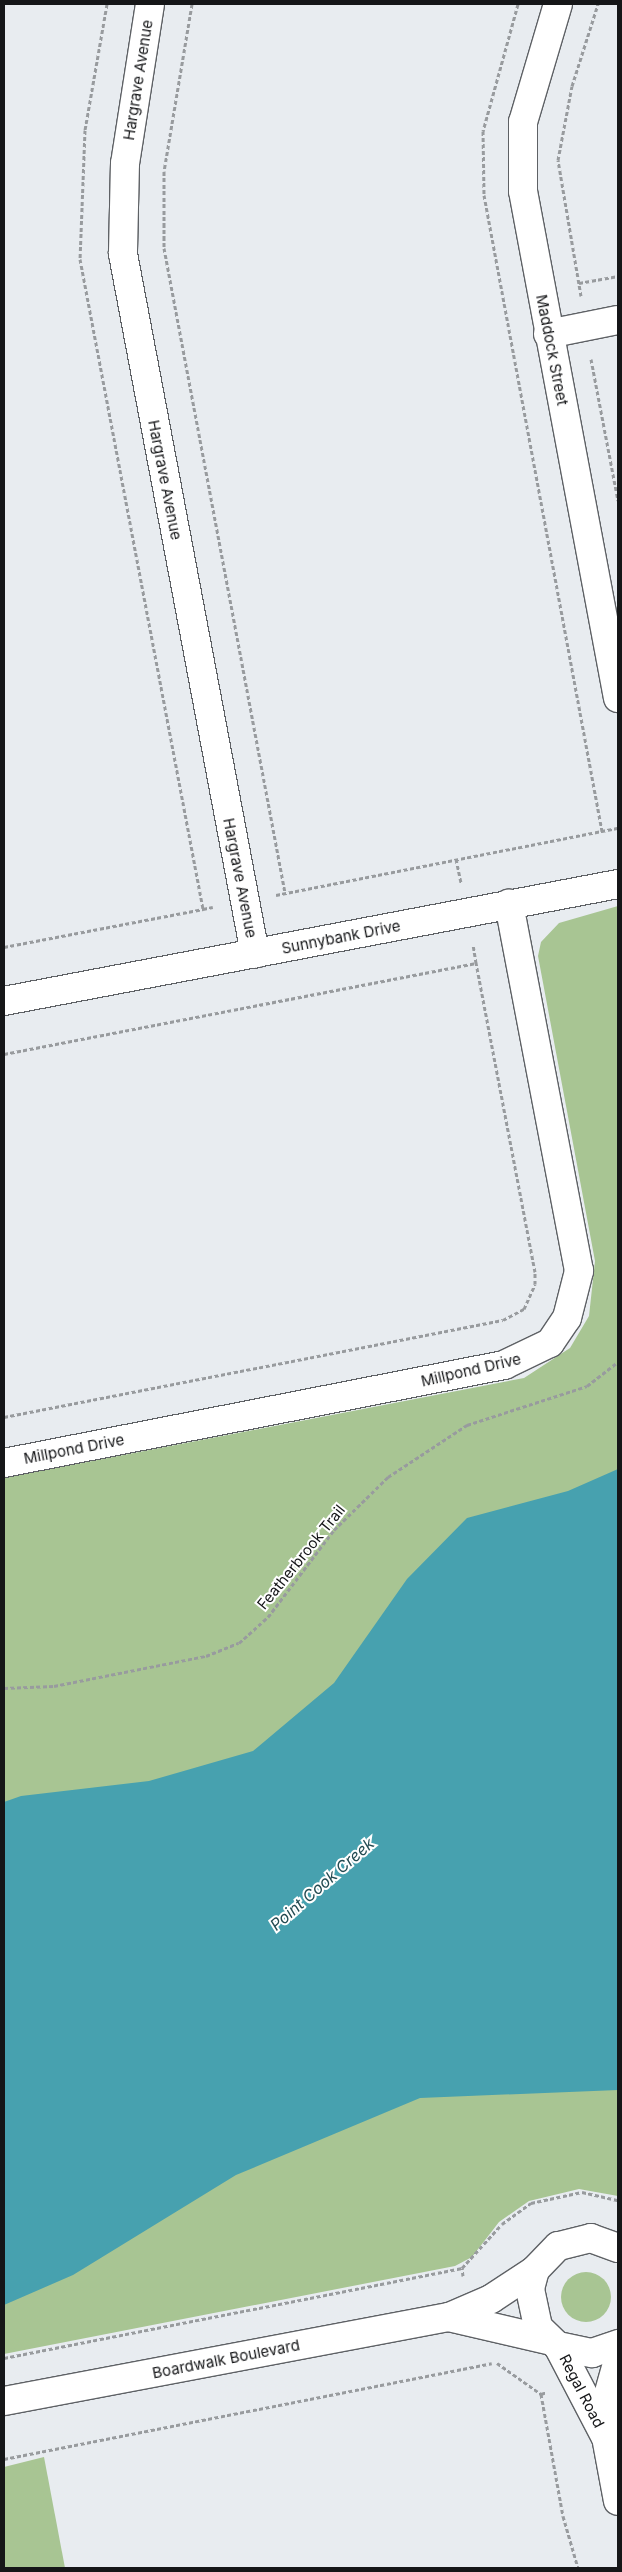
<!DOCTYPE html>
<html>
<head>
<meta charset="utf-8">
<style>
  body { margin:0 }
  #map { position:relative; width:622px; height:2572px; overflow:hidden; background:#e8ecf0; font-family:Inter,sans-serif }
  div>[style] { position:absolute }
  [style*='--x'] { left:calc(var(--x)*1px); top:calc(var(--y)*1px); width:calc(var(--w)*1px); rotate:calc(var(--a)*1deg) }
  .green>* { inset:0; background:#a8c593 }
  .round { border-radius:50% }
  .water>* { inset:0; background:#47a1af }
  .path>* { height:3px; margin-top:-1.5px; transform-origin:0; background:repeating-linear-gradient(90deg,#989b9e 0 4px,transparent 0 6.5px) }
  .roads { filter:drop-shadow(1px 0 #5e6165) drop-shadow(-1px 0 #5e6165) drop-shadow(0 1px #5e6165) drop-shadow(0 -1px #5e6165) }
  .street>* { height:28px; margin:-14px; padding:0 14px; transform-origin:14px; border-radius:14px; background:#fff }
  .secondary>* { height:28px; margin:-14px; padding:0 14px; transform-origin:14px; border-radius:14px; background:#fff }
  span { translate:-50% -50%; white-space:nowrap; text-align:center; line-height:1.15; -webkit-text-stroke:4px #fff; paint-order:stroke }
  .street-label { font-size:15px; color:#151618 }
  .water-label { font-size:16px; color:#234b52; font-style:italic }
  .frame { position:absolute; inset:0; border:5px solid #151618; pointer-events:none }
</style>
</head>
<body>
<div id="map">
  <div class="green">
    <div style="clip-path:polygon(618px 906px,618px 2196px,579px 2189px,529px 2201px,499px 2222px,472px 2257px,455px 2266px,4px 2354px,4px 1478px,524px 1378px,570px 1348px,589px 1316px,595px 1261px,538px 956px,541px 942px,559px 923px)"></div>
    <div class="round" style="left:561px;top:2272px;width:50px;height:50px"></div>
    <div style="clip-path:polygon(44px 2457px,65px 2568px,4px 2568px,4px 2467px)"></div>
  </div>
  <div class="water">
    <div style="clip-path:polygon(618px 1469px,618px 2090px,420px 2098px,236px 2175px,73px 2275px,4px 2305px,4px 1802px,21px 1796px,149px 1781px,253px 1751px,334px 1683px,407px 1579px,467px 1518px,568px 1491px)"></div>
  </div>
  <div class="path">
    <div style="--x:107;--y:4;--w:128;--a:99.9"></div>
    <div style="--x:85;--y:130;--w:129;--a:92.2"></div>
    <div style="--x:80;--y:259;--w:662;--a:79.28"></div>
    <div style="--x:203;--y:909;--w:10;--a:-11"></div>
    <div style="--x:192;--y:4;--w:169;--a:99.5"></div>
    <div style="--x:164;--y:171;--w:77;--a:90"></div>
    <div style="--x:164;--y:248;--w:656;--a:79.37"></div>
    <div style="--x:518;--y:4;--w:132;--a:105.4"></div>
    <div style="--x:483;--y:131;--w:64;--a:89.1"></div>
    <div style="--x:484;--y:195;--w:647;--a:79.49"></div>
    <div style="--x:579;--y:283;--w:40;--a:-10"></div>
    <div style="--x:581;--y:296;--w:138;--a:-99.6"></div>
    <div style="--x:558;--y:160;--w:75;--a:-79.3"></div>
    <div style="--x:572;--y:86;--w:86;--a:-72.4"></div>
    <div style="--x:591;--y:359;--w:144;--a:79.2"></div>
    <div style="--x:456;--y:859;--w:24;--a:78"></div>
    <div style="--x:276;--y:895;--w:349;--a:-11.1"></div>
    <div style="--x:4;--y:947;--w:203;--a:-10.8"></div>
    <div style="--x:4;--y:1054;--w:481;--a:-10.9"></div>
    <div style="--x:476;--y:963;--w:18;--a:-99"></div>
    <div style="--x:4;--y:1417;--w:508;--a:-11"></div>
    <div style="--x:503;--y:1320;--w:24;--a:-28"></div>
    <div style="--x:524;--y:1309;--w:27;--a:-66"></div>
    <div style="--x:535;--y:1284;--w:12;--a:-90"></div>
    <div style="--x:535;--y:1272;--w:315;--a:-100.8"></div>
    <div style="--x:4;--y:1688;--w:50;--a:-2.3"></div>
    <div style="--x:54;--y:1686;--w:155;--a:-11.2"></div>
    <div style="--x:206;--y:1656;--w:35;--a:-22"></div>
    <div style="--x:239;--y:1643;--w:39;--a:-42"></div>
    <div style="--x:268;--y:1617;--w:109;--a:-52.8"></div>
    <div style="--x:334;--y:1530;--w:76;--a:-44.5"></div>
    <div style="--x:388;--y:1477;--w:95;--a:-33.4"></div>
    <div style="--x:467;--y:1425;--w:126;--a:-18"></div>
    <div style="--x:587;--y:1386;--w:39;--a:-38"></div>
    <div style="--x:463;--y:2276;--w:8;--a:-97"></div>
    <div style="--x:462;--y:2268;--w:59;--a:-47.7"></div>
    <div style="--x:502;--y:2224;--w:36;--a:-36"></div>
    <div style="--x:531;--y:2203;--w:52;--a:-12.2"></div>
    <div style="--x:582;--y:2192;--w:37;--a:13"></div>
    <div style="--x:4;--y:2358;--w:467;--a:-11.1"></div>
    <div style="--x:497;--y:2363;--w:54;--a:35.2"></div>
    <div style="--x:541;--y:2394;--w:6;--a:-18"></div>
    <div style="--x:541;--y:2394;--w:124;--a:79.8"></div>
    <div style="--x:563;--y:2516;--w:54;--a:73.9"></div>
    <div style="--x:4;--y:2459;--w:497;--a:-11.1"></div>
  </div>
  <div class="roads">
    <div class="street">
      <div style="--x:558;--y:4;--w:123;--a:106.5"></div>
      <div style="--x:523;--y:122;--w:69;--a:90"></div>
      <div style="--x:523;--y:191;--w:516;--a:79.39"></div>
      <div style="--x:548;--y:334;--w:71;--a:-11.3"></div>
      <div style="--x:4;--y:1463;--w:510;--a:-11.09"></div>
      <div style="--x:504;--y:1365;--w:51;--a:-25.6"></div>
      <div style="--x:550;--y:1343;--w:30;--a:-56"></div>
      <div style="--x:567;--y:1318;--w:49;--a:-75.7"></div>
      <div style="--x:579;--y:1271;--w:374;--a:-100.8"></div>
    </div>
    <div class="secondary">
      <div style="--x:150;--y:4;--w:161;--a:98.9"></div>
      <div style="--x:125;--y:163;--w:91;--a:91.3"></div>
      <div style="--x:123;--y:254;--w:712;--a:79.32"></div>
      <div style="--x:4;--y:1001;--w:625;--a:-10.79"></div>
      <div style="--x:618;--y:2248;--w:29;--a:-160"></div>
      <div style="--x:591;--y:2238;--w:34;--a:166"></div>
      <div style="--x:558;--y:2246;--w:33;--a:134"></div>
      <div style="--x:535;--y:2270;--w:20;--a:105"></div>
      <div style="--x:530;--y:2289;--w:39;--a:78"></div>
      <div style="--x:538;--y:2327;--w:28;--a:44"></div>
      <div style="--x:558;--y:2346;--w:35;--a:12"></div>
      <div style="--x:592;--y:2353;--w:28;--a:-19"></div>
      <div style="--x:449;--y:2317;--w:105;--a:13.2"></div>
      <div style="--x:558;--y:2346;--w:102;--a:62.4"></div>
      <div style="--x:618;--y:2360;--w:45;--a:105.6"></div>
      <div style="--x:606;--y:2403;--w:34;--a:90"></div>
      <div style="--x:606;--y:2437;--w:65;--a:79.4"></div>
      <div style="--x:4;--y:2401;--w:453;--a:-10.7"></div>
      <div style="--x:449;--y:2317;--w:46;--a:-23.2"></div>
      <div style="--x:491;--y:2299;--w:53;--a:-33.4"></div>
    </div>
  </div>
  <div class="street-label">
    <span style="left:138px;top:80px;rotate:-81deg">Hargrave Avenue</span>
    <span style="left:552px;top:350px;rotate:79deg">Maddock Street</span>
    <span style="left:165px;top:480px;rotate:79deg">Hargrave Avenue</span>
    <span style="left:240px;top:878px;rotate:79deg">Hargrave Avenue</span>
    <span style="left:341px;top:937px;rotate:-11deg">Sunnybank Drive</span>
    <span style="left:471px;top:1370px;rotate:-13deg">Millpond Drive</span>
    <span style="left:74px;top:1449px;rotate:-11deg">Millpond Drive</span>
    <span style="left:301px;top:1557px;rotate:-51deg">Featherbrook Trail</span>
    <span style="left:226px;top:2359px;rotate:-11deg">Boardwalk Boulevard</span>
    <span style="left:582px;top:2391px;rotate:63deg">Regal Road</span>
  </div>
  <div class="water-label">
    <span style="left:322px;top:1884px;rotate:-41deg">Point Cook Creek</span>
  </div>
  <div class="frame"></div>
</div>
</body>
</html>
